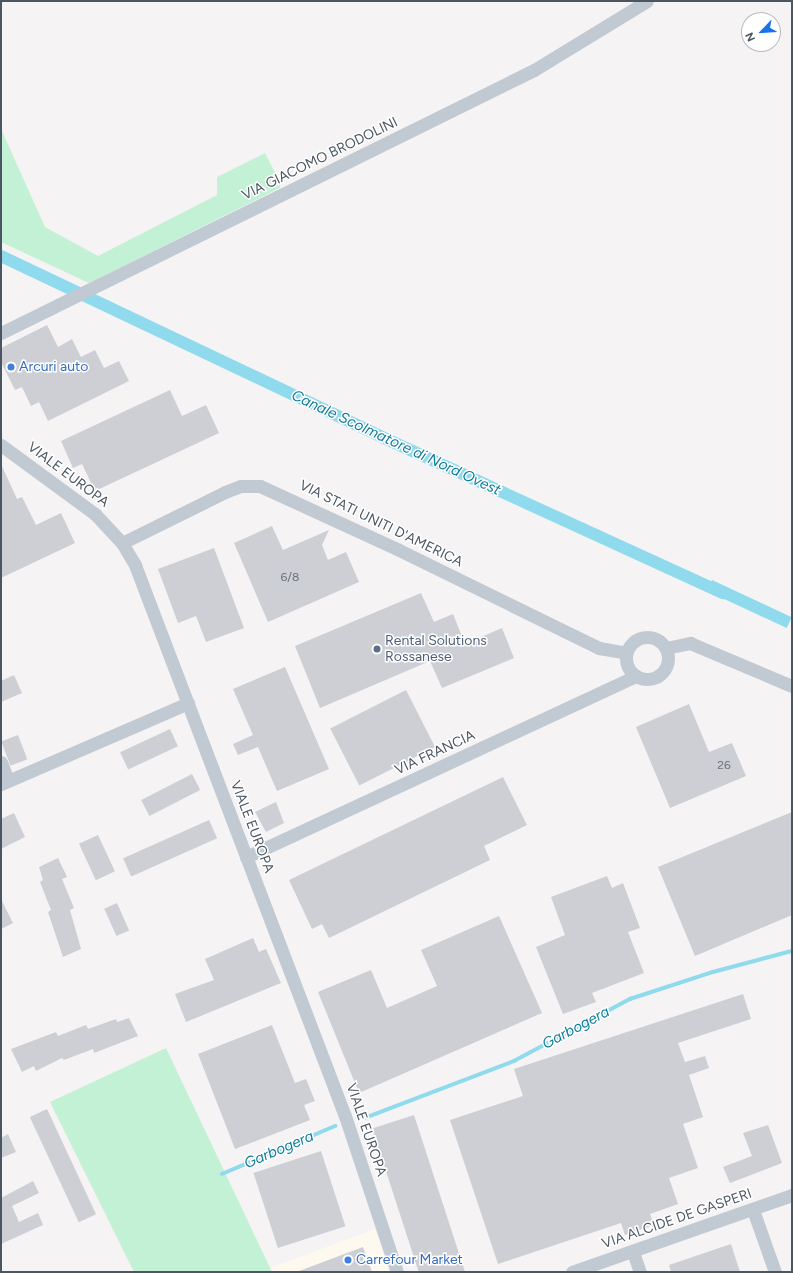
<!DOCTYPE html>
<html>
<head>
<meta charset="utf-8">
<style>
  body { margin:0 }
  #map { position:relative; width:793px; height:1273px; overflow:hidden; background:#f5f3f3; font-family:Figtree,sans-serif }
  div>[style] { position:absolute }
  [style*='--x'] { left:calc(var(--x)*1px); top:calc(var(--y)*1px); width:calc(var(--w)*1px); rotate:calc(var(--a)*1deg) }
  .commercial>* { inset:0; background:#fdf9ef }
  .green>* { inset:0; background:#c3f1d5 }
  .water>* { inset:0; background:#90daee; transform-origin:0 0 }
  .stream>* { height:3.5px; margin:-1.75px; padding:0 1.75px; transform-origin:1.75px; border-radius:1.75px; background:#90daee }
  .canal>* { height:12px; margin:-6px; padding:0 6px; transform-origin:6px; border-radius:6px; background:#90daee }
  .building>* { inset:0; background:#cdcfd5; transform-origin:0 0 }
  .minor>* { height:13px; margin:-6.5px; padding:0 6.5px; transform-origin:6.5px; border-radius:6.5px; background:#c1cad2 }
  .minor>.ring { margin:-6.5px; padding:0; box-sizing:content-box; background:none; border:13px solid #c1cad2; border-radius:50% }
  .dots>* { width:11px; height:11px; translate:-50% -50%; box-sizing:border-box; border:2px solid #fff; border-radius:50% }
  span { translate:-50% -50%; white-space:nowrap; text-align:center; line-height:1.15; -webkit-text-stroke:3px #fff; paint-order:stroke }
  .number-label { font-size:12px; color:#6b747e }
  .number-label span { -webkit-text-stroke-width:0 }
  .street-label { font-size:14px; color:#4a5661 }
  .shop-label { font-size:14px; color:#366cbe }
  .left { translate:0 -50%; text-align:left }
  .service-label { font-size:14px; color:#4e5e75 }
  .water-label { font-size:15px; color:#0c7c9b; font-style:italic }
  .frame { position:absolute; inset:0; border:2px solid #4a5661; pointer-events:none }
  .north { position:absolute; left:741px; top:12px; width:40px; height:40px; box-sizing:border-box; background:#fff; border:1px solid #b7bbc0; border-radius:50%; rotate:245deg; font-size:11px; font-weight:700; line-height:16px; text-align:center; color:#4a5661 }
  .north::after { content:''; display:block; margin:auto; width:14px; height:18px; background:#1a73e8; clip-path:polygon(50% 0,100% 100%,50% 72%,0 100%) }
</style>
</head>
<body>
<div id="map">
  <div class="commercial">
    <div style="clip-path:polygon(375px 1229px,391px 1272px,272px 1272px,270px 1268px)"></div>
  </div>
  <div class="green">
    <div style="clip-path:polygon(1px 129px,45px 227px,98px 256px,217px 195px,217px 177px,265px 153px,280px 182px,280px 188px,89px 283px,1px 242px)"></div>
    <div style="clip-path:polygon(166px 1048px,228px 1179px,272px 1272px,134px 1272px,50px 1102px)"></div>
  </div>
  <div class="water">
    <div style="left:712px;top:580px;width:88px;height:12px;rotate:25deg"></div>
  </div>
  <div class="stream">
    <div style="--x:365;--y:1118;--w:160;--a:-20.9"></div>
    <div style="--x:514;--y:1061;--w:132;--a:-28.1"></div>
    <div style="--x:630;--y:999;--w:87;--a:-18"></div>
    <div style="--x:713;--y:972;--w:82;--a:-14.9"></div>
    <div style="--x:222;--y:1174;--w:123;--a:-23"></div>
  </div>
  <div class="canal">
    <div style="--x:1;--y:256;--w:436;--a:25.4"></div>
    <div style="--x:395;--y:443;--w:361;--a:24.6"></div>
  </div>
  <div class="building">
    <div style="clip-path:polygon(47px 325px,58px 347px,72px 339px,81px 357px,95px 350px,104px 368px,119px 361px,129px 381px,48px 421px,39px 402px,31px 406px,22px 387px,15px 390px,1px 362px,1px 348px)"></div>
    <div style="clip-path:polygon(170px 390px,182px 416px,206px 405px,219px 433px,95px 491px,82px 464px,73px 468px,61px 441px)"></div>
    <div style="clip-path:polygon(1px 464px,17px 499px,22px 497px,36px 525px,61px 513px,75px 543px,1px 578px)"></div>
    <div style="clip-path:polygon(272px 526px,283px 550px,329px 530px,322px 545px,328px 560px,346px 552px,359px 582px,268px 622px,234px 543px)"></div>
    <div style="clip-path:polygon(214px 548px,244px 628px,206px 642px,196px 616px,178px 623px,158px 569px)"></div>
    <div style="clip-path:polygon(421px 593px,434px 622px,453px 614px,465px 644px,502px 628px,514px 658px,442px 688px,430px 661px,320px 708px,295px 646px)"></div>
    <div style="clip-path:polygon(285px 667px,329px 769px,277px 791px,258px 747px,238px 755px,233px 744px,253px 735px,233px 689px)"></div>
    <div style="clip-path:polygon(14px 675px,22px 693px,1px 702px,1px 681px)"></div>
    <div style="left:406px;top:690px;width:64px;height:85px;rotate:63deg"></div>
    <div style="clip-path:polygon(689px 704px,709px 752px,732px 743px,746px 776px,670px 808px,636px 727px)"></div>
    <div style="left:170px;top:729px;width:19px;height:55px;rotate:65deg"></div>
    <div style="left:18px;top:735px;width:26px;height:18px;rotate:69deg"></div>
    <div style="left:192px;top:774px;width:18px;height:57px;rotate:63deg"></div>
    <div style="clip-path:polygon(503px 777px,527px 825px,484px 846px,490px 860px,329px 938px,322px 924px,312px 929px,289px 880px)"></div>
    <div style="clip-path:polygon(276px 802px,284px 823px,266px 832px,255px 812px)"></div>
    <div style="clip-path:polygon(792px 812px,792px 915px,695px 956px,658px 867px)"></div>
    <div style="clip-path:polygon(14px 813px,25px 837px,1px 849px,1px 819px)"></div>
    <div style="left:209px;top:820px;width:20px;height:94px;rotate:66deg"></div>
    <div style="left:98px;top:835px;width:40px;height:21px;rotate:65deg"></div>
    <div style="clip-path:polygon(58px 858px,67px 877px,62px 879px,74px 908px,70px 910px,81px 949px,63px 957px,48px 912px,51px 910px,40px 882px,43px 880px,39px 867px)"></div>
    <div style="clip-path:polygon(607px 876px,612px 888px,623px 883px,640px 928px,628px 932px,644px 973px,592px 993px,596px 1002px,563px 1014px,536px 947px,565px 935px,551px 897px)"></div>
    <div style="clip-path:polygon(1px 899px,13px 923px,1px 929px)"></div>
    <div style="left:117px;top:903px;width:30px;height:14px;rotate:66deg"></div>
    <div style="clip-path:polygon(499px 916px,542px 1013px,359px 1093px,318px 992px,371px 970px,387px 1008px,437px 986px,421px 950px)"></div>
    <div style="clip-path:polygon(253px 938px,259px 952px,266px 949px,281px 983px,186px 1022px,175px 994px,214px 980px,205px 959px)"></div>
    <div style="clip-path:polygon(743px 994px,751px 1019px,678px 1043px,685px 1062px,705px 1056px,709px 1068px,689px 1075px,703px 1117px,683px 1124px,698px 1168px,669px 1178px,678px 1204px,650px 1214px,654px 1225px,625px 1235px,621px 1223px,498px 1264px,450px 1120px,523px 1096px,514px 1069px)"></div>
    <div style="clip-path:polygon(129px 1018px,138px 1036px,94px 1053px,93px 1049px,64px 1060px,62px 1058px,36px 1071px,34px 1066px,22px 1072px,11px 1049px,56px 1032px,58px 1036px,86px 1025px,88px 1029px,116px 1019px,117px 1022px)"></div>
    <div style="clip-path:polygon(272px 1025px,295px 1083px,306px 1079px,315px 1101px,304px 1105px,310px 1120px,235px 1149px,198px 1054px)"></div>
    <div style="left:47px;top:1109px;width:116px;height:19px;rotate:65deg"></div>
    <div style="left:414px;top:1115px;width:165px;height:44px;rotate:72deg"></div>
    <div style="clip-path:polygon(768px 1125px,782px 1163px,730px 1183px,723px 1167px,752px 1156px,743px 1133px)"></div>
    <div style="clip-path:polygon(8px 1134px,16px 1152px,1px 1158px,1px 1138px)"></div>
    <div style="left:321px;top:1151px;width:79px;height:71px;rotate:72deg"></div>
    <div style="clip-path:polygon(33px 1181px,39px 1193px,12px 1206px,19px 1222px,38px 1213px,43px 1225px,1px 1244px,1px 1198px)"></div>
    <div style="clip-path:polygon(731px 1244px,740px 1272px,671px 1272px,669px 1265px)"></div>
    <div style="clip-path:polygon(363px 1247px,372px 1272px,299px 1272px,299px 1271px)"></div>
  </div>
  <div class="minor">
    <div style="--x:1;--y:333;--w:594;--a:-26.26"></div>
    <div style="--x:534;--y:70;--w:132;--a:-31.4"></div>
    <div style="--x:1;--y:445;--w:117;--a:36.3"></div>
    <div style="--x:95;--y:514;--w:40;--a:47"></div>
    <div style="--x:122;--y:543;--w:26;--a:59"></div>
    <div style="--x:135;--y:565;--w:590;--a:69.14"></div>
    <div style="--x:345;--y:1116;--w:164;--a:71.6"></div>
    <div style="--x:122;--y:543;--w:115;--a:-26.3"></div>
    <div style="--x:225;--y:492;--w:17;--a:-21"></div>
    <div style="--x:241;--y:486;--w:19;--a:0"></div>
    <div style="--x:260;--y:486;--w:153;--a:24.7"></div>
    <div style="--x:399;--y:550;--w:223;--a:26.1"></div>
    <div style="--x:599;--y:648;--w:27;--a:10"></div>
    <div class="ring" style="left:626px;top:637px;width:29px;height:29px"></div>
    <div style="--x:666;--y:648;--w:25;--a:-12"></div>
    <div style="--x:690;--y:643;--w:111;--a:22.9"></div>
    <div style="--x:1;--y:762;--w:19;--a:69"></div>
    <div style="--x:1;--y:784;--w:204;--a:-23.4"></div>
    <div style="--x:246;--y:857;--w:430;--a:-24.9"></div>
    <div style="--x:753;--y:1210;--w:66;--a:70.5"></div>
    <div style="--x:633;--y:1252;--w:21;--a:71"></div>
    <div style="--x:572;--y:1272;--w:233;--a:-19.3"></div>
  </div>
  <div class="dots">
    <div style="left:11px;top:367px;background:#3f7fe0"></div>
    <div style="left:377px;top:649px;background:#5c6f8a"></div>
    <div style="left:348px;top:1260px;background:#3f7fe0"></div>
  </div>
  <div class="number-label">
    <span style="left:290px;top:578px">6/8</span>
    <span style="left:724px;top:766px">26</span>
  </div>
  <div class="street-label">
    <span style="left:320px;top:159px;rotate:-26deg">VIA GIACOMO BRODOLINI</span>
    <span style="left:68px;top:475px;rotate:37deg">VIALE EUROPA</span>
    <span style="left:381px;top:524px;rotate:26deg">VIA STATI UNITI D'AMERICA</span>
    <span style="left:435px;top:753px;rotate:-25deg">VIA FRANCIA</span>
    <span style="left:252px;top:827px;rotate:69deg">VIALE EUROPA</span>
    <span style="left:366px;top:1130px;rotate:71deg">VIALE EUROPA</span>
    <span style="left:677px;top:1219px;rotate:-19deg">VIA ALCIDE DE GASPERI</span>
  </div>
  <div class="shop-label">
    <span class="left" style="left:19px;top:367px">Arcuri auto</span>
    <span class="left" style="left:356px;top:1260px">Carrefour Market</span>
  </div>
  <div class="service-label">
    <span class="left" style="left:385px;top:649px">Rental Solutions<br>Rossanese</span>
  </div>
  <div class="water-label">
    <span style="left:396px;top:443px;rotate:25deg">Canale Scolmatore di Nord Ovest</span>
    <span style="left:576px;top:1028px;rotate:-28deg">Garbogera</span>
    <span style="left:279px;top:1150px;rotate:-23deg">Garbogera</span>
  </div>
  <div class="frame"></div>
  <div class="north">N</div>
</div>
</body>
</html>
